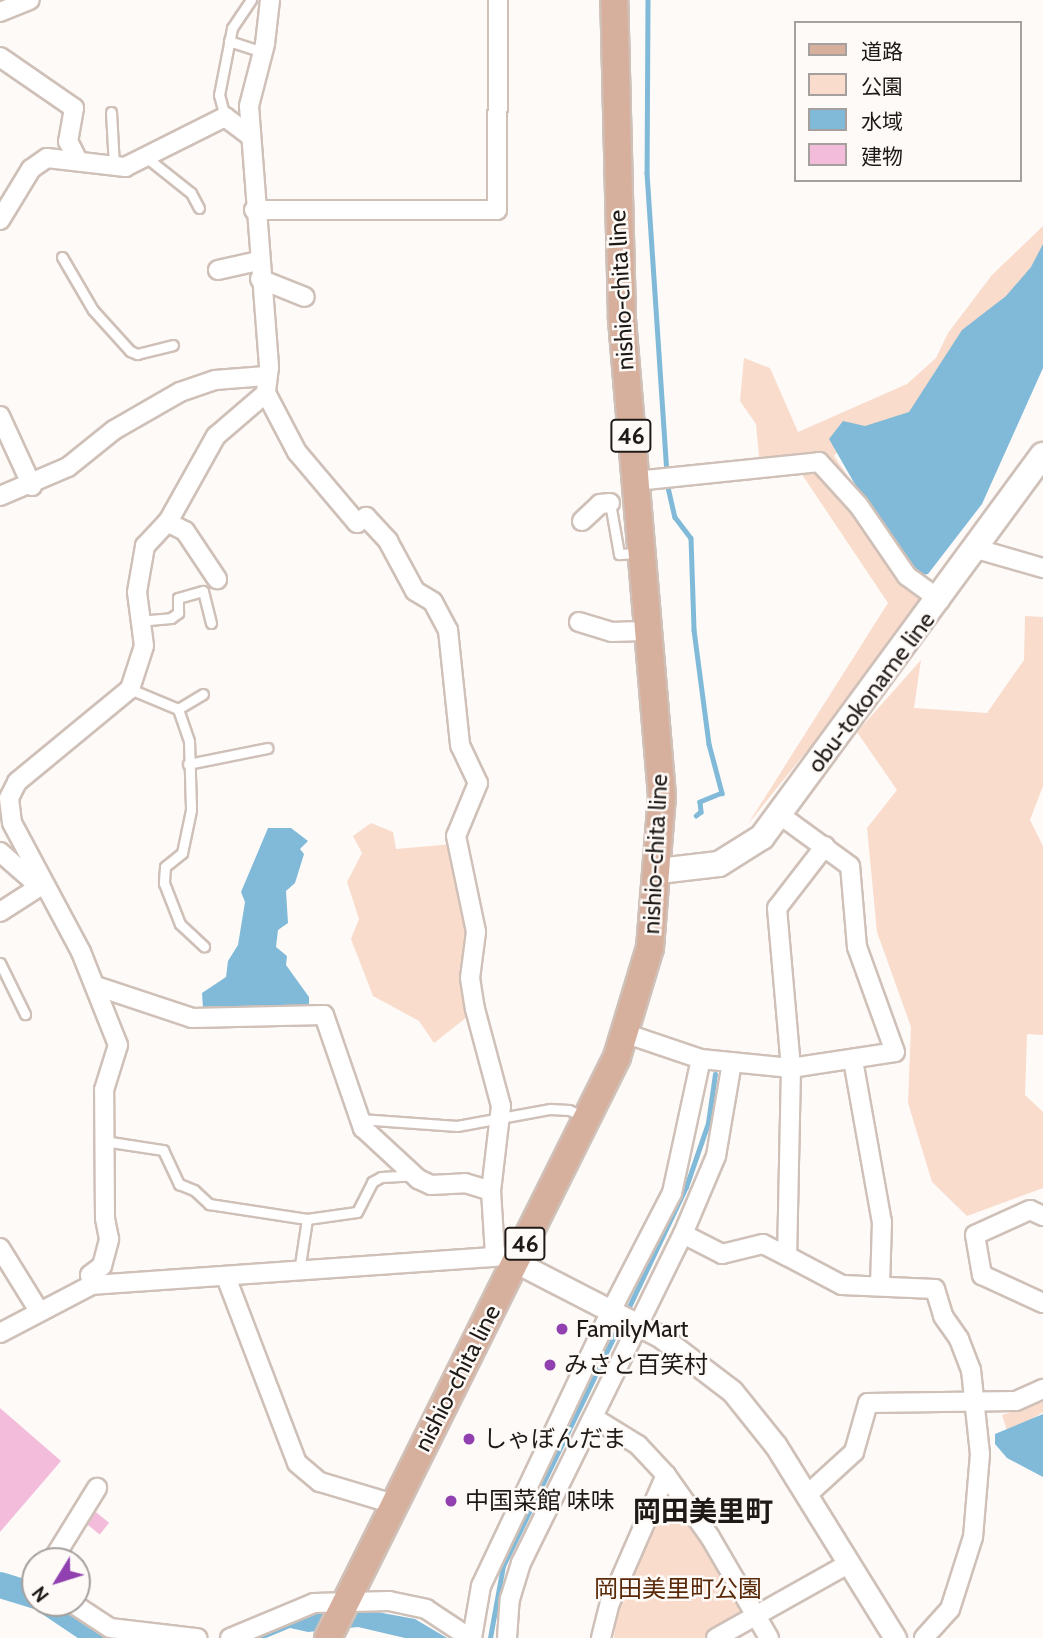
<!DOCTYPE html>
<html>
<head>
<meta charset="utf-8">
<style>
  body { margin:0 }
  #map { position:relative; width:1043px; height:1638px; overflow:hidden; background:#fdfaf8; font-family:Cabin,"Noto Sans JP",sans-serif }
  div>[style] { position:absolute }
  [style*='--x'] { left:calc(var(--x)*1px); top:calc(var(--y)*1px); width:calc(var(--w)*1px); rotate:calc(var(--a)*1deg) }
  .green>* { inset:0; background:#fadccc }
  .water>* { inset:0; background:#80bad8 }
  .stream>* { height:4.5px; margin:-2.25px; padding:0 2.25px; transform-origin:2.25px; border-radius:2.25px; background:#80bad8 }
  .river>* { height:26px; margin:-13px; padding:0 13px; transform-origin:13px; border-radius:13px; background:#80bad8 }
  .building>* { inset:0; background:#f3bcdb; transform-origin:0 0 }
  .roads { filter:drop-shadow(2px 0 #cfc0b8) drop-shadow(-2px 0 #cfc0b8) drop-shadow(0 2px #cfc0b8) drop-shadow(0 -2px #cfc0b8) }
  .service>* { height:9px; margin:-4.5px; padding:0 4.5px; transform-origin:4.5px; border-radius:4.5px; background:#fff }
  .minor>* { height:18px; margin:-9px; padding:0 9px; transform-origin:9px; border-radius:9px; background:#fff }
  .tertiary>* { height:21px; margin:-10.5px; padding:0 10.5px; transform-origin:10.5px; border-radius:10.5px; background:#fff }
  .secondary>* { height:24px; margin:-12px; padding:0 12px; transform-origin:12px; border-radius:12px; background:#fff }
  .primary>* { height:26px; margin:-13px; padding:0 13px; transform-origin:13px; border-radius:13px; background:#d7b09d }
  .dots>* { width:19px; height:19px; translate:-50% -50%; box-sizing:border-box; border:4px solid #fdfaf8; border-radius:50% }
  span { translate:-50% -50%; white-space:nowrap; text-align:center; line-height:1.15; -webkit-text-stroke:5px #fdfaf8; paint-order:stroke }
  .shield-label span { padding:2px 5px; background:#fdfaf8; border:2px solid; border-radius:5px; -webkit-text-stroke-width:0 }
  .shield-label { font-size:23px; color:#201a17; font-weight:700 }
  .street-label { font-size:24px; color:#201a17 }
  .poi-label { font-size:24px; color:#201a17 }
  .left { translate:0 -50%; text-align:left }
  .park-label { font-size:24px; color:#5a2908 }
  .quarter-label { font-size:28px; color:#201a17; font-weight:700 }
  .legend { position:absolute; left:794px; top:21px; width:228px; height:161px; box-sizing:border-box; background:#fdfaf8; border:2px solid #a5a09e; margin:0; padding:9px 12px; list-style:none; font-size:21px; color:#201a17 }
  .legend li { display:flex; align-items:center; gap:14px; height:35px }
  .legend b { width:35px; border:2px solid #a5a09e }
  .north { position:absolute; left:21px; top:1547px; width:70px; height:70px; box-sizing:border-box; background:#fdfaf8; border:2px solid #a5a09e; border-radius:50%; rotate:232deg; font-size:19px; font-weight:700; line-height:28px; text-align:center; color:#201a17 }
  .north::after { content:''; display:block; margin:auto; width:24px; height:32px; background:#9140af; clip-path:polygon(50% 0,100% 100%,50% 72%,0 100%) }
</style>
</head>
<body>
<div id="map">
  <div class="green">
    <div style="clip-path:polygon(1043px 226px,1043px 254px,901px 428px,847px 441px,834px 456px,930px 598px,748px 824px,888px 603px,797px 467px,760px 467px,756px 424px,740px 401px,744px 358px,770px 368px,798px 432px,907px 384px,936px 358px,948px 333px,992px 275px)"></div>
    <div style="clip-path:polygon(1025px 616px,1043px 617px,1043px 786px,1030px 820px,1043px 846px,1043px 1035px,1027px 1034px,1025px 1095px,1043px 1112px,1043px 1188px,967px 1216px,932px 1182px,908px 1103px,911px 1027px,877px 932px,867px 828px,897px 790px,857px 732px,921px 660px,914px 708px,987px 713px,1024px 660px)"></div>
    <div style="clip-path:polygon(371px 823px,393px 832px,396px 849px,453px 844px,480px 922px,472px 1013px,434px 1043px,419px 1021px,373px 996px,351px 939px,359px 919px,347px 882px,362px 853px,353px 836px)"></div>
    <div style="clip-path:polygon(1043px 1402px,1043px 1412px,1008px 1434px,1002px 1415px)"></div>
    <div style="clip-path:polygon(670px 1496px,680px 1501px,750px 1615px,704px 1638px,614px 1638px,617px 1611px,663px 1502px)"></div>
  </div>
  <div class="water">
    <div style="clip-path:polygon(1043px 244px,1043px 368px,982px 504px,928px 574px,917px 576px,880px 528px,829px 439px,843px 421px,865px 426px,909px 412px,962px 330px,1006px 296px,1031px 267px)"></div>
    <div style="clip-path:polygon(268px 828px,291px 828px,308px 841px,300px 849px,304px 854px,295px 883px,286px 891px,288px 923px,278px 930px,276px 947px,287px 956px,286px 965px,309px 997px,309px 1006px,203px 1008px,202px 993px,226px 977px,228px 961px,238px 945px,245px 902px,241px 892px)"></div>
    <div style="clip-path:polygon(1043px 1414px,1043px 1477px,1007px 1458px,995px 1444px,995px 1434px)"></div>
    <div style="clip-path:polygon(317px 1608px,361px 1609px,415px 1619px,447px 1638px,405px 1638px,358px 1627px,308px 1632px,290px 1628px,266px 1638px,244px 1638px)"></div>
  </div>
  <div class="stream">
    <div style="--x:648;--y:0;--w:173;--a:90.3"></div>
    <div style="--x:647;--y:173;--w:302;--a:86.2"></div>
    <div style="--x:667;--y:483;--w:35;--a:77"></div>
    <div style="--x:675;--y:517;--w:26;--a:53"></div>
    <div style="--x:691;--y:538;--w:92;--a:88.1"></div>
    <div style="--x:694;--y:630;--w:115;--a:82.5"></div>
    <div style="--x:709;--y:744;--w:51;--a:75.1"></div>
    <div style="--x:722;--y:793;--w:24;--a:158"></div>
    <div style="--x:700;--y:802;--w:10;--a:84"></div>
    <div style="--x:701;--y:812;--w:6;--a:141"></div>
    <div style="--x:627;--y:1311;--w:137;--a:-64.6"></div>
    <div style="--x:686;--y:1187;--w:68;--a:-71"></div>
    <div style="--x:708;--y:1123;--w:49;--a:-81.9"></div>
    <div style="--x:490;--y:1638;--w:73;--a:-79.8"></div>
    <div style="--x:503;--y:1566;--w:271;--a:-64.2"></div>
  </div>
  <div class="river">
    <div style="--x:0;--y:1585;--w:37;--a:17"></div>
    <div style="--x:49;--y:1603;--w:63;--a:33.9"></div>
  </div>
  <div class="building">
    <div style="clip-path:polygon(0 1408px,61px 1461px,0 1532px)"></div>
    <div style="left:92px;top:1509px;width:22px;height:15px;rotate:39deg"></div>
  </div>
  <div class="roads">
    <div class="service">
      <div style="--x:229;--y:41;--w:35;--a:18"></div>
      <div style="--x:111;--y:112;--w:54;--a:86.8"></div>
      <div style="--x:225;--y:117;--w:23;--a:-105"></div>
      <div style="--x:219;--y:95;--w:68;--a:-79"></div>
      <div style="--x:232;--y:28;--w:34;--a:-56"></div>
      <div style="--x:147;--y:158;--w:56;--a:38.5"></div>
      <div style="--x:191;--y:193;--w:17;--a:62"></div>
      <div style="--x:62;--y:257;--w:61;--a:59.7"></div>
      <div style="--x:93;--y:310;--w:55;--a:47.9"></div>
      <div style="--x:130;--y:351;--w:8;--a:23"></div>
      <div style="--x:137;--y:354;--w:37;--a:-14"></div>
      <div style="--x:610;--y:503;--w:52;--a:80"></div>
      <div style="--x:619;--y:554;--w:19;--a:-3"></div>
      <div style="--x:138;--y:621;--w:33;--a:-5"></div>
      <div style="--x:171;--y:618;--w:9;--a:-36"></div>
      <div style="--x:178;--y:613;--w:15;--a:-90"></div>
      <div style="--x:178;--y:598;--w:26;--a:-16"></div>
      <div style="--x:203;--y:591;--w:33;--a:76"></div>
      <div style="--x:130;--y:689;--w:52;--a:22.6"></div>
      <div style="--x:178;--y:709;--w:29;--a:-31"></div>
      <div style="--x:178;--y:709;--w:34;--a:71"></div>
      <div style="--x:189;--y:741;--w:69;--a:88.3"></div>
      <div style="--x:191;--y:810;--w:44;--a:101.8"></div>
      <div style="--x:182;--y:853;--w:22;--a:141"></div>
      <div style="--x:165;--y:867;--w:16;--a:94"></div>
      <div style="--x:164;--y:883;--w:44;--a:68.7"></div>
      <div style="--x:180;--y:924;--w:33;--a:43"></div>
      <div style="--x:188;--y:764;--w:81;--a:-11.4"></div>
      <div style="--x:0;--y:963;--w:57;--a:63.9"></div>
      <div style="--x:360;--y:1119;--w:97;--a:4.1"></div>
      <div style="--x:457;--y:1126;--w:95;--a:-10.4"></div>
      <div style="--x:550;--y:1109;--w:19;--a:3"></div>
      <div style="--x:569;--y:1110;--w:17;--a:24"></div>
      <div style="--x:104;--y:1141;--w:60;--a:8.7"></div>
      <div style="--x:163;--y:1150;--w:38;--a:65"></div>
      <div style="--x:179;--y:1184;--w:16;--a:22"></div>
      <div style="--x:194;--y:1190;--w:21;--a:43"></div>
      <div style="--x:209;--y:1204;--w:99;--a:8.7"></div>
      <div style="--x:307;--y:1219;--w:53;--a:98.7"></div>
      <div style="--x:307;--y:1219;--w:50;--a:-8"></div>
      <div style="--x:357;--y:1212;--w:34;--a:-63"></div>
      <div style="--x:372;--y:1182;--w:10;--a:-29"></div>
      <div style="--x:381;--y:1177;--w:34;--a:-3"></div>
    </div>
    <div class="minor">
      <div style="--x:270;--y:0;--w:44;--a:96.5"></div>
      <div style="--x:265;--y:44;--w:64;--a:104.5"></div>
      <div style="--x:249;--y:106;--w:262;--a:85.6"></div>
      <div style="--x:269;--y:367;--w:26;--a:97"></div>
      <div style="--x:266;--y:393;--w:67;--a:62.3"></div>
      <div style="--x:297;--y:452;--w:93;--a:49.8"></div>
      <div style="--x:357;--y:523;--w:11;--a:-34"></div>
      <div style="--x:366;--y:517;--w:33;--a:47"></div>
      <div style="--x:388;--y:541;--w:57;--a:61.6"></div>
      <div style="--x:415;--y:591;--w:21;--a:31"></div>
      <div style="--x:433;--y:602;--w:32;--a:62"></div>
      <div style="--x:448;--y:630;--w:116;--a:84"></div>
      <div style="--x:460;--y:745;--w:42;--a:64.7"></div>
      <div style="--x:478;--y:783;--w:57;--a:112.5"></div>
      <div style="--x:456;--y:836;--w:98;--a:78.2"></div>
      <div style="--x:476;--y:932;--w:46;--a:97.4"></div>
      <div style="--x:470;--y:978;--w:31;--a:81"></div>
      <div style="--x:475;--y:1009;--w:100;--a:75"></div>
      <div style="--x:501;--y:1106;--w:86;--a:96.7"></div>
      <div style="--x:491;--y:1191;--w:64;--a:86.4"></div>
      <div style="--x:0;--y:12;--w:32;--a:-22"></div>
      <div style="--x:0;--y:57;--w:90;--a:34.6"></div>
      <div style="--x:74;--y:108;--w:34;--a:100"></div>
      <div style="--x:68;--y:141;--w:20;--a:63"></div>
      <div style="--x:254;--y:210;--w:243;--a:0"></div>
      <div style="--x:497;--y:210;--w:210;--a:-89.7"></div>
      <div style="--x:0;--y:220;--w:60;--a:-58.7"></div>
      <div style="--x:31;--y:169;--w:19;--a:-35"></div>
      <div style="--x:47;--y:158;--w:79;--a:6.6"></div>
      <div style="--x:125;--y:167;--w:112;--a:-26.6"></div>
      <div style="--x:225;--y:117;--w:30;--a:37"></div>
      <div style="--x:218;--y:270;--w:41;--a:-12.7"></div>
      <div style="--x:260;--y:279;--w:48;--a:21.8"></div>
      <div style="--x:0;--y:416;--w:77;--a:65.4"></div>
      <div style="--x:636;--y:481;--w:184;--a:-5.9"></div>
      <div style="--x:819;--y:462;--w:59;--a:47.7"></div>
      <div style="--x:859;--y:506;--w:85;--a:55.6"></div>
      <div style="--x:907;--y:576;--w:41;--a:36"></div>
      <div style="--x:0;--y:496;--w:74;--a:-23.1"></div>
      <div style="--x:68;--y:467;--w:59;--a:-38.8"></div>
      <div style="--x:114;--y:430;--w:76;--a:-29.9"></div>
      <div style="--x:180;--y:392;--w:37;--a:-19"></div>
      <div style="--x:215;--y:380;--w:51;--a:-4.5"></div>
      <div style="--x:582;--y:521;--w:25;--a:-43"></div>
      <div style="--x:600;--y:504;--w:10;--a:-6"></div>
      <div style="--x:167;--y:522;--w:20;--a:27"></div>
      <div style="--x:185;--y:531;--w:58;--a:56.3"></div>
      <div style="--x:977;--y:549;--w:69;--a:16.1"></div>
      <div style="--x:579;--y:622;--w:34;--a:17"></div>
      <div style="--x:612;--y:632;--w:37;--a:-2"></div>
      <div style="--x:825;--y:846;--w:78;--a:127.7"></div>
      <div style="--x:777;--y:908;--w:161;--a:85"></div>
      <div style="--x:791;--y:1068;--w:188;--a:91.2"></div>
      <div style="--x:787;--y:1256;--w:62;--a:27.8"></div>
      <div style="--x:842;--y:1285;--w:93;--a:2.5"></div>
      <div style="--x:935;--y:1289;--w:28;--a:73"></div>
      <div style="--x:943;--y:1316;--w:28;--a:55"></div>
      <div style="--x:959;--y:1339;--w:33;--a:69"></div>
      <div style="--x:971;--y:1370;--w:84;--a:83.9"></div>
      <div style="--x:980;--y:1454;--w:83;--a:94.8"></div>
      <div style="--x:973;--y:1537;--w:76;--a:107.7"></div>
      <div style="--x:950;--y:1609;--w:39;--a:132"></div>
      <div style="--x:0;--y:852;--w:41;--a:41.1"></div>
      <div style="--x:31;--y:879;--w:8;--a:0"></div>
      <div style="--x:0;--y:912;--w:50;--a:-32.7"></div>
      <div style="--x:96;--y:986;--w:101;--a:18.4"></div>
      <div style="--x:192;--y:1018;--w:132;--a:-1.3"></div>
      <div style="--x:324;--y:1015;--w:120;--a:71"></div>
      <div style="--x:363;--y:1128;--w:75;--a:42.8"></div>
      <div style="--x:418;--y:1179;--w:14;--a:25"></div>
      <div style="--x:431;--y:1185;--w:34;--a:-3"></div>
      <div style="--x:465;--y:1183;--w:27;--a:17"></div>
      <div style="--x:627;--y:1034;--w:78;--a:18.7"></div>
      <div style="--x:701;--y:1059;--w:90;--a:5.7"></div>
      <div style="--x:791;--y:1068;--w:105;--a:-8.7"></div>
      <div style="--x:895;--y:1052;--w:112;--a:-109.9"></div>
      <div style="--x:857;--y:947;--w:81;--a:-94.9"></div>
      <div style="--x:850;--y:866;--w:87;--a:-143.9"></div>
      <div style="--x:853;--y:1060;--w:165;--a:79.9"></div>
      <div style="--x:882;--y:1222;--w:64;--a:91.8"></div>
      <div style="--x:1043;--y:1216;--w:14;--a:-155"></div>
      <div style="--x:1030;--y:1210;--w:60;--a:155.6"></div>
      <div style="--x:975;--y:1235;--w:41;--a:80.1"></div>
      <div style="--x:982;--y:1275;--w:67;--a:24.7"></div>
      <div style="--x:683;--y:1234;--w:44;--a:27.1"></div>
      <div style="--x:722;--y:1254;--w:42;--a:-13.7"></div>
      <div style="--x:763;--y:1244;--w:27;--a:27"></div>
      <div style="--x:0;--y:1248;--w:74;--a:58.2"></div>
      <div style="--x:226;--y:1277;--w:199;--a:69.1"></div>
      <div style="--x:297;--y:1463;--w:30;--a:40"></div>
      <div style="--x:320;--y:1482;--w:77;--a:16.6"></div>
      <div style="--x:92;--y:1285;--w:10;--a:-101"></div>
      <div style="--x:90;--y:1275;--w:15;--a:-37"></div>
      <div style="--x:102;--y:1266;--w:28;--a:-75"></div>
      <div style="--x:109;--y:1239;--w:21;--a:-101"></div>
      <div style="--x:105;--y:1218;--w:128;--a:-90.4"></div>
      <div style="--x:104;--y:1090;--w:47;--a:-72.7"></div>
      <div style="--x:118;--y:1045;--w:100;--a:-111.7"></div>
      <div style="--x:81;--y:952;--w:146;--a:-118.1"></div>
      <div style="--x:12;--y:823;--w:25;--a:-97"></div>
      <div style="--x:9;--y:798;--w:18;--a:-63"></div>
      <div style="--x:17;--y:782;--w:146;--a:-39.5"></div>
      <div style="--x:130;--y:689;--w:45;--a:-72"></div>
      <div style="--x:144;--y:646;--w:54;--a:-97.4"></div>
      <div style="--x:137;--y:592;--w:47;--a:-80.1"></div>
      <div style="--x:145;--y:546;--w:35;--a:-47"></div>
      <div style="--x:169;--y:520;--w:96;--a:-60.8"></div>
      <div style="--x:216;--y:436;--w:66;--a:-40.7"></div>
      <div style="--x:0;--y:1333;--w:104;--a:-27.6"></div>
      <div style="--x:92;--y:1285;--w:414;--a:-4"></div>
      <div style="--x:594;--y:1418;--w:52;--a:31.5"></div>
      <div style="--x:638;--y:1445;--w:41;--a:47"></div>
      <div style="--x:666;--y:1475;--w:76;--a:54.6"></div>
      <div style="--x:710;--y:1537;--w:117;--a:59.7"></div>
      <div style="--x:807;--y:1495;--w:64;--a:-42.5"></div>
      <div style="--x:854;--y:1452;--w:51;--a:-74.1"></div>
      <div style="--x:868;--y:1403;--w:148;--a:-0.8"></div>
      <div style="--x:1016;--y:1401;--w:30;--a:-24"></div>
      <div style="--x:52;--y:1561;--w:86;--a:-58.3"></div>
      <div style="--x:72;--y:1603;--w:45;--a:33.3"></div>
      <div style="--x:110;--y:1628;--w:88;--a:6.6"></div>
      <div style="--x:230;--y:1638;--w:91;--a:-22.6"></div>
      <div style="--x:314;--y:1603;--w:75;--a:-1.5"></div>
      <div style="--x:389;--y:1601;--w:38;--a:12"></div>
      <div style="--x:426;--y:1609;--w:53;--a:33.4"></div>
      <div style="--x:472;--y:1638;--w:53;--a:-80.2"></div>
      <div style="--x:481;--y:1586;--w:304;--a:-64.7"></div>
      <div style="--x:611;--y:1311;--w:133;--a:-62.7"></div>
      <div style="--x:672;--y:1193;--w:137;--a:-77.8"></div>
      <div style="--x:507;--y:1638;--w:39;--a:-86"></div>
      <div style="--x:510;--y:1599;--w:38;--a:-73"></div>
      <div style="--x:521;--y:1563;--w:367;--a:-63.8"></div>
      <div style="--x:683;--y:1234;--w:85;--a:-67.1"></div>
      <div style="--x:716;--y:1156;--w:95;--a:-80.3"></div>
      <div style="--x:601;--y:1638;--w:36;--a:-76"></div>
      <div style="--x:610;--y:1603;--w:140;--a:-66.4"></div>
      <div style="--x:716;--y:1638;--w:151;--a:-29.3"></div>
    </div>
    <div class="tertiary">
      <div style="--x:516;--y:1262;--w:163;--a:27.3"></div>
      <div style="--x:661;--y:1337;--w:89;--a:37.3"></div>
      <div style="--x:732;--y:1391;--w:70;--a:51.3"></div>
      <div style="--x:776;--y:1446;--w:226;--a:58.2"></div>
    </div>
    <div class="secondary">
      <div style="--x:659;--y:871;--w:60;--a:-6.7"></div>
      <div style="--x:719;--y:864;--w:51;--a:-32.1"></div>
      <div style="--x:762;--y:837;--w:474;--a:-53.7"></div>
    </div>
    <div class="primary">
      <div style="--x:328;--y:1638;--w:649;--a:-63.55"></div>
      <div style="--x:617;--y:1057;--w:114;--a:-73.2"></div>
      <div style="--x:650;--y:948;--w:152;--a:-85.5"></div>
      <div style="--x:662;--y:796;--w:481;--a:-94.8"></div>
      <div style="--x:622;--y:317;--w:317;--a:-91.4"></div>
    </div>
  </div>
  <div class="dots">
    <div style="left:562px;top:1329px;background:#9140af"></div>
    <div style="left:550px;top:1365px;background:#9140af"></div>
    <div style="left:469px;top:1439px;background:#9140af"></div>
    <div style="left:451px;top:1501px;background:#9140af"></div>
  </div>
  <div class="shield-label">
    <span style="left:631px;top:436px">46</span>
    <span style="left:525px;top:1244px">46</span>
  </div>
  <div class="street-label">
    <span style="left:621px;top:290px;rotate:-93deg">nishio-chita line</span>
    <span style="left:871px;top:692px;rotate:-53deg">obu-tokoname line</span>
    <span style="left:655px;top:854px;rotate:-87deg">nishio-chita line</span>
    <span style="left:457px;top:1378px;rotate:-63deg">nishio-chita line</span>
  </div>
  <div class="poi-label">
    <span class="left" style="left:576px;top:1329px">FamilyMart</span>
    <span class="left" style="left:564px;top:1365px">みさと百笑村</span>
    <span class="left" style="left:483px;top:1439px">しゃぼんだま</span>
    <span class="left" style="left:465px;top:1501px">中国菜館 味味</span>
  </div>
  <div class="park-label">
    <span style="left:678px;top:1589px">岡田美里町公園</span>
  </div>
  <div class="quarter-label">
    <span style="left:703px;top:1511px">岡田美里町</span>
  </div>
  <ul class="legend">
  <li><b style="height:9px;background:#d7b09d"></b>道路</li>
  <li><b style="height:19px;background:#fadccc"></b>公園</li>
  <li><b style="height:19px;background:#80bad8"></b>水域</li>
  <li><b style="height:19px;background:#f3bcdb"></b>建物</li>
  </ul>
  <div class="north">N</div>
</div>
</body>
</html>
